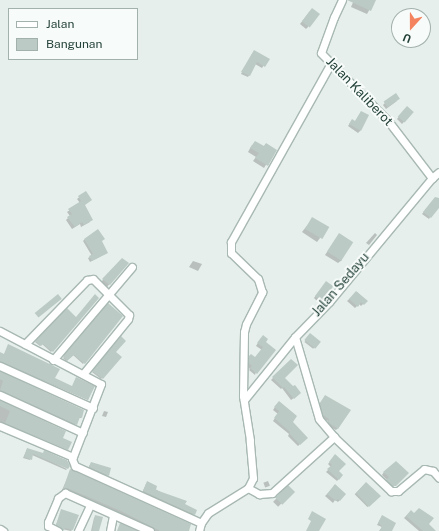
<!DOCTYPE html>
<html>
<head>
<meta charset="utf-8">
<style>
  body { margin:0 }
  #map { position:relative; width:439px; height:531px; overflow:hidden; background:#e6efeb; font-family:"Public Sans",sans-serif }
  div>[style] { position:absolute }
  [style*='--x'] { left:calc(var(--x)*1px); top:calc(var(--y)*1px); width:calc(var(--w)*1px); rotate:calc(var(--a)*1deg) }
  .shadow>* { inset:0; background:#0003; transform-origin:0 0 }
  .building>* { inset:0; background:#bbcac4; transform-origin:0 0 }
  .roads { filter:drop-shadow(1px 0 #a8b8b2) drop-shadow(-1px 0 #a8b8b2) drop-shadow(0 1px #a8b8b2) drop-shadow(0 -1px #a8b8b2) }
  .minor>* { height:7px; margin:-3.5px; padding:0 3.5px; transform-origin:3.5px; border-radius:3.5px; background:#fff }
  span { translate:-50% -50%; white-space:nowrap; text-align:center; line-height:1.15; -webkit-text-stroke:4px #f7fbf9; paint-order:stroke }
  .street-label { font-size:13px; color:#24423a }
  .legend { position:absolute; left:8px; top:8px; width:130px; height:52px; box-sizing:border-box; background:#f7fbf9; border:1px solid #a3b1ad; margin:0; padding:5px 7px; list-style:none; font-size:12px; color:#24423a }
  .legend li { display:flex; align-items:center; gap:8px; height:20px }
  .legend b { width:20px; border:1px solid #a3b1ad }
  .north { position:absolute; left:391px; top:8px; width:40px; height:40px; box-sizing:border-box; background:#f7fbf9; border:1px solid #a3b1ad; border-radius:50%; rotate:201deg; font-size:11px; font-weight:700; line-height:16px; text-align:center; color:#24423a }
  .north::after { content:''; display:block; margin:auto; width:14px; height:18px; background:#f4845f; clip-path:polygon(50% 0,100% 100%,50% 72%,0 100%) }
</style>
</head>
<body>
<div id="map">
  <div class="shadow">
    <div style="clip-path:polygon(354px 0,375px 0,367px 14px,351px 7px)"></div>
    <div style="clip-path:polygon(310px 11px,308px 27px,306px 29px,300px 24px)"></div>
    <div style="clip-path:polygon(253px 53px,268px 59px,262px 68px,255px 64px,248px 77px,241px 74px)"></div>
    <div style="clip-path:polygon(397px 101px,386px 109px,383px 105px,385px 103px)"></div>
    <div style="clip-path:polygon(405px 109px,413px 112px,402px 124px,397px 119px)"></div>
    <div style="clip-path:polygon(361px 112px,360px 131px,358px 133px,348px 126px,352px 120px,355px 122px)"></div>
    <div style="clip-path:polygon(266px 144px,275px 150px,264px 168px,253px 161px,256px 157px,248px 152px,252px 145px,263px 147px)"></div>
    <div style="clip-path:polygon(86px 192px,84px 205px,90px 222px,81px 227px,80px 224px,72px 229px,66px 220px,70px 216px,67px 212px,80px 203px,77px 199px)"></div>
    <div style="clip-path:polygon(434px 199px,439px 199px,439px 202px,429px 219px,422px 214px)"></div>
    <div style="clip-path:polygon(313px 218px,320px 238px,317px 242px,302px 232px)"></div>
    <div style="clip-path:polygon(375px 233px,377px 235px,369px 245px,366px 243px)"></div>
    <div style="clip-path:polygon(339px 235px,342px 260px,338px 263px,325px 255px)"></div>
    <div style="clip-path:polygon(85px 239px,101px 242px,107px 253px,90px 262px,88px 258px,92px 256px,83px 241px)"></div>
    <div style="clip-path:polygon(122px 260px,127px 263px,107px 287px,101px 282px)"></div>
    <div style="clip-path:polygon(193px 261px,202px 264px,198px 271px,189px 267px)"></div>
    <div style="clip-path:polygon(324px 285px,320px 300px,318px 302px,314px 298px)"></div>
    <div style="clip-path:polygon(357px 292px,366px 301px,361px 306px,359px 304px,355px 308px,347px 301px)"></div>
    <div style="clip-path:polygon(98px 298px,51px 352px,42px 344px,40px 346px,35px 342px,67px 310px,76px 318px)"></div>
    <div style="clip-path:polygon(108px 304px,122px 316px,83px 364px,73px 355px,66px 361px,63px 358px)"></div>
    <div style="left:310px;top:335px;width:11px;height:9px;rotate:38deg"></div>
    <div style="clip-path:polygon(121px 337px,115px 352px,120px 358px,101px 379px,92px 372px)"></div>
    <div style="clip-path:polygon(261px 338px,265px 342px,255px 375px,249px 370px,250px 369px,247px 366px,247px 359px,251px 355px,255px 359px,262px 350px,256px 346px)"></div>
    <div style="clip-path:polygon(8px 346px,54px 379px,72px 387px,93px 387px,88px 400px,0 362px,0 353px,4px 355px)"></div>
    <div style="clip-path:polygon(291px 360px,284px 378px,298px 395px,291px 400px,282px 388px,281px 389px,271px 380px)"></div>
    <div style="clip-path:polygon(0 373px,83px 410px,81px 418px,79px 418px,75px 425px,0 391px)"></div>
    <div style="clip-path:polygon(323px 399px,338px 428px,336px 430px,327px 425px,328px 421px,321px 417px,318px 406px)"></div>
    <div style="clip-path:polygon(0 402px,61px 439px,67px 449px,0 422px)"></div>
    <div style="clip-path:polygon(277px 404px,306px 438px,298px 446px,288px 436px,289px 434px,273px 421px,278px 414px,273px 410px)"></div>
    <div style="clip-path:polygon(104px 411px,108px 412px,106px 417px,102px 416px)"></div>
    <div style="clip-path:polygon(27px 449px,67px 469px,66px 470px,32px 455px,30px 460px,23px 458px)"></div>
    <div style="clip-path:polygon(335px 456px,338px 471px,342px 475px,337px 481px,326px 472px,331px 467px,328px 464px)"></div>
    <div style="clip-path:polygon(91px 463px,108px 475px,106px 477px,88px 468px)"></div>
    <div style="clip-path:polygon(71px 470px,188px 531px,152px 531px,62px 490px)"></div>
    <div style="clip-path:polygon(384px 472px,408px 473px,392px 488px,384px 483px,387px 480px,382px 475px)"></div>
    <div style="left:268px;top:481px;width:5px;height:5px;rotate:68deg"></div>
    <div style="left:366px;top:483px;width:18px;height:16px;rotate:45deg"></div>
    <div style="clip-path:polygon(146px 484px,184px 505px,194px 514px,192px 516px,142px 493px)"></div>
    <div style="clip-path:polygon(335px 486px,345px 494px,338px 502px,335px 500px,333px 503px,325px 496px)"></div>
    <div style="left:288px;top:487px;width:7px;height:21px;rotate:45deg"></div>
    <div style="clip-path:polygon(62px 510px,72px 530px,71px 531px,62px 529px,61px 531px,55px 527px)"></div>
    <div style="clip-path:polygon(411px 511px,427px 524px,435px 531px,419px 531px,404px 518px)"></div>
    <div style="clip-path:polygon(96px 516px,97px 531px,91px 531px,94px 518px)"></div>
    <div style="clip-path:polygon(382px 516px,390px 531px,379px 531px,382px 527px,377px 525px)"></div>
  </div>
  <div class="building">
    <div style="clip-path:polygon(347px 0,376px 0,371px 11px)"></div>
    <div style="left:312px;top:8px;width:10px;height:17px;rotate:37deg"></div>
    <div style="clip-path:polygon(254px 50px,270px 59px,265px 67px,257px 62px,250px 76px,241px 72px)"></div>
    <div style="left:396px;top:93px;width:7px;height:15px;rotate:56deg"></div>
    <div style="left:407px;top:106px;width:9px;height:14px;rotate:41deg"></div>
    <div style="clip-path:polygon(361px 111px,369px 115px,361px 131px,349px 124px,352px 119px,355px 121px)"></div>
    <div style="clip-path:polygon(255px 141px,264px 146px,266px 143px,277px 150px,268px 166px,255px 158px,259px 153px,250px 148px)"></div>
    <div style="clip-path:polygon(86px 191px,92px 200px,85px 205px,93px 220px,84px 225px,82px 222px,75px 227px,67px 217px,72px 214px,68px 209px,81px 201px,78px 196px)"></div>
    <div style="clip-path:polygon(435px 197px,439px 198px,439px 208px,431px 218px,423px 212px)"></div>
    <div style="left:312px;top:217px;width:20px;height:14px;rotate:30deg"></div>
    <div style="clip-path:polygon(98px 229px,105px 239px,102px 241px,108px 253px,92px 261px,89px 256px,93px 254px,84px 239px)"></div>
    <div style="left:339px;top:233px;width:17px;height:22px;rotate:33deg"></div>
    <div style="clip-path:polygon(122px 258px,129px 263px,110px 285px,102px 279px)"></div>
    <div style="left:326px;top:281px;width:9px;height:19px;rotate:36deg"></div>
    <div style="clip-path:polygon(356px 291px,368px 301px,364px 305px,361px 302px,358px 307px,349px 299px)"></div>
    <div style="left:58px;top:294px;width:6px;height:30px;rotate:51deg"></div>
    <div style="clip-path:polygon(95px 294px,99px 298px,53px 352px,43px 344px,41px 346px,35px 341px,67px 308px,76px 317px)"></div>
    <div style="clip-path:polygon(108px 303px,123px 316px,85px 364px,74px 355px,67px 361px,63px 356px)"></div>
    <div style="left:310px;top:333px;width:14px;height:9px;rotate:39deg"></div>
    <div style="clip-path:polygon(263px 335px,268px 339px,266px 342px,276px 350px,257px 374px,250px 368px,252px 366px,249px 363px,249px 356px,251px 354px,255px 357px,263px 347px,257px 343px)"></div>
    <div style="clip-path:polygon(121px 336px,126px 341px,116px 352px,122px 357px,103px 379px,92px 371px)"></div>
    <div style="clip-path:polygon(8px 344px,60px 369px,55px 378px,72px 386px,76px 377px,95px 386px,88px 400px,0 361px,0 352px,4px 354px)"></div>
    <div style="clip-path:polygon(291px 359px,298px 365px,285px 378px,293px 386px,295px 385px,301px 393px,294px 399px,284px 387px,283px 388px,272px 377px)"></div>
    <div style="clip-path:polygon(0 371px,84px 410px,82px 418px,80px 417px,77px 425px,0 390px,3px 381px,0 379px)"></div>
    <div style="clip-path:polygon(325px 395px,351px 410px,338px 429px,329px 423px,328px 422px,329px 419px,323px 415px,320px 403px)"></div>
    <div style="clip-path:polygon(0 400px,66px 431px,63px 438px,72px 442px,68px 450px,5px 423px,10px 411px,0 406px)"></div>
    <div style="clip-path:polygon(279px 401px,297px 416px,293px 422px,308px 438px,300px 445px,289px 433px,290px 432px,274px 418px,279px 411px,274px 407px)"></div>
    <div style="clip-path:polygon(27px 448px,43px 453px,44px 450px,64px 459px,67px 460px,70px 466px,68px 469px,33px 454px,32px 460px,24px 457px)"></div>
    <div style="clip-path:polygon(335px 454px,346px 464px,339px 471px,343px 475px,339px 480px,327px 469px,332px 465px,329px 462px)"></div>
    <div style="clip-path:polygon(396px 461px,409px 473px,396px 486px,393px 486px,386px 480px,389px 477px,383px 472px)"></div>
    <div style="clip-path:polygon(91px 462px,111px 468px,109px 476px,89px 467px)"></div>
    <div style="clip-path:polygon(70px 469px,191px 524px,189px 531px,160px 531px,121px 511px,67px 488px,63px 489px)"></div>
    <div style="clip-path:polygon(147px 481px,157px 486px,156px 490px,187px 501px,185px 504px,197px 510px,195px 515px,143px 491px)"></div>
    <div style="clip-path:polygon(366px 482px,381px 496px,369px 507px,356px 493px)"></div>
    <div style="clip-path:polygon(335px 484px,346px 494px,340px 501px,338px 499px,336px 501px,327px 494px)"></div>
    <div style="left:288px;top:485px;width:10px;height:18px;rotate:45deg"></div>
    <div style="clip-path:polygon(419px 508px,434px 518px,429px 524px,436px 531px,423px 531px,406px 516px,411px 510px,414px 513px)"></div>
    <div style="clip-path:polygon(61px 509px,79px 515px,73px 530px,65px 528px,63px 531px,56px 525px)"></div>
    <div style="clip-path:polygon(312px 511px,326px 519px,319px 531px,306px 531px,311px 521px,308px 519px)"></div>
    <div style="clip-path:polygon(95px 515px,103px 517px,99px 531px,92px 531px)"></div>
    <div style="clip-path:polygon(382px 515px,396px 523px,392px 531px,380px 531px,382px 526px,378px 523px)"></div>
    <div style="clip-path:polygon(120px 523px,138px 531px,117px 531px)"></div>
  </div>
  <div class="roads">
    <div class="minor">
      <div style="--x:342;--y:0;--w:19;--a:115"></div>
      <div style="--x:334;--y:17;--w:38;--a:110"></div>
      <div style="--x:321;--y:53;--w:97;--a:45.4"></div>
      <div style="--x:389;--y:122;--w:71;--a:52.5"></div>
      <div style="--x:0;--y:331;--w:114;--a:27.7"></div>
      <div style="--x:101;--y:384;--w:80;--a:111.1"></div>
      <div style="--x:72;--y:459;--w:8;--a:67"></div>
      <div style="--x:75;--y:466;--w:138;--a:24.3"></div>
      <div style="--x:295;--y:337;--w:85;--a:73.7"></div>
      <div style="--x:319;--y:419;--w:23;--a:50"></div>
      <div style="--x:334;--y:437;--w:79;--a:43.5"></div>
      <div style="--x:391;--y:491;--w:7;--a:0"></div>
      <div style="--x:398;--y:491;--w:34;--a:-40"></div>
      <div style="--x:424;--y:469;--w:9;--a:13"></div>
      <div style="--x:433;--y:471;--w:9;--a:49"></div>
      <div style="--x:25;--y:344;--w:89;--a:-45.9"></div>
      <div style="--x:87;--y:280;--w:6;--a:-9"></div>
      <div style="--x:93;--y:279;--w:51;--a:45"></div>
      <div style="--x:129;--y:315;--w:4;--a:104"></div>
      <div style="--x:128;--y:319;--w:71;--a:129.3"></div>
      <div style="--x:53;--y:360;--w:122;--a:-49.7"></div>
      <div style="--x:0;--y:366;--w:102;--a:24.3"></div>
      <div style="--x:0;--y:395;--w:91;--a:24.6"></div>
      <div style="--x:244;--y:400;--w:81;--a:-51"></div>
      <div style="--x:295;--y:337;--w:49;--a:-45.8"></div>
      <div style="--x:329;--y:302;--w:161;--a:-50.3"></div>
      <div style="--x:432;--y:178;--w:9;--a:-41"></div>
      <div style="--x:0;--y:426;--w:79;--a:23"></div>
      <div style="--x:248;--y:488;--w:13;--a:29"></div>
      <div style="--x:259;--y:494;--w:13;--a:-4"></div>
      <div style="--x:272;--y:493;--w:84;--a:-42.1"></div>
      <div style="--x:0;--y:529;--w:4;--a:34"></div>
      <div style="--x:58;--y:531;--w:11;--a:-153"></div>
      <div style="--x:48;--y:526;--w:4;--a:-90"></div>
      <div style="--x:48;--y:522;--w:26;--a:-67"></div>
      <div style="--x:58;--y:498;--w:9;--a:-36"></div>
      <div style="--x:65;--y:493;--w:93;--a:24.1"></div>
      <div style="--x:78;--y:531;--w:29;--a:-65"></div>
      <div style="--x:110;--y:531;--w:16;--a:-79"></div>
      <div style="--x:199;--y:531;--w:8;--a:-76"></div>
      <div style="--x:201;--y:523;--w:12;--a:-55"></div>
      <div style="--x:208;--y:513;--w:47;--a:-32"></div>
      <div style="--x:248;--y:488;--w:11;--a:-63"></div>
      <div style="--x:253;--y:478;--w:38;--a:-95"></div>
      <div style="--x:250;--y:440;--w:45;--a:-99"></div>
      <div style="--x:243;--y:396;--w:64;--a:-89.1"></div>
      <div style="--x:244;--y:332;--w:8;--a:-76"></div>
      <div style="--x:246;--y:324;--w:36;--a:-63"></div>
      <div style="--x:262;--y:292;--w:14;--a:-107"></div>
      <div style="--x:258;--y:279;--w:37;--a:-136"></div>
      <div style="--x:231;--y:253;--w:11;--a:-90"></div>
      <div style="--x:231;--y:242;--w:205;--a:-60.8"></div>
    </div>
  </div>
  <div class="street-label">
    <span style="left:359px;top:92px;rotate:46deg">Jalan Kaliberot</span>
    <span style="left:341px;top:285px;rotate:-49deg">Jalan Sedayu</span>
  </div>
  <ul class="legend">
  <li><b style="height:5px;background:#fff"></b>Jalan</li>
  <li><b style="height:11px;background:#bbcac4"></b>Bangunan</li>
  </ul>
  <div class="north">U</div>
</div>
</body>
</html>
